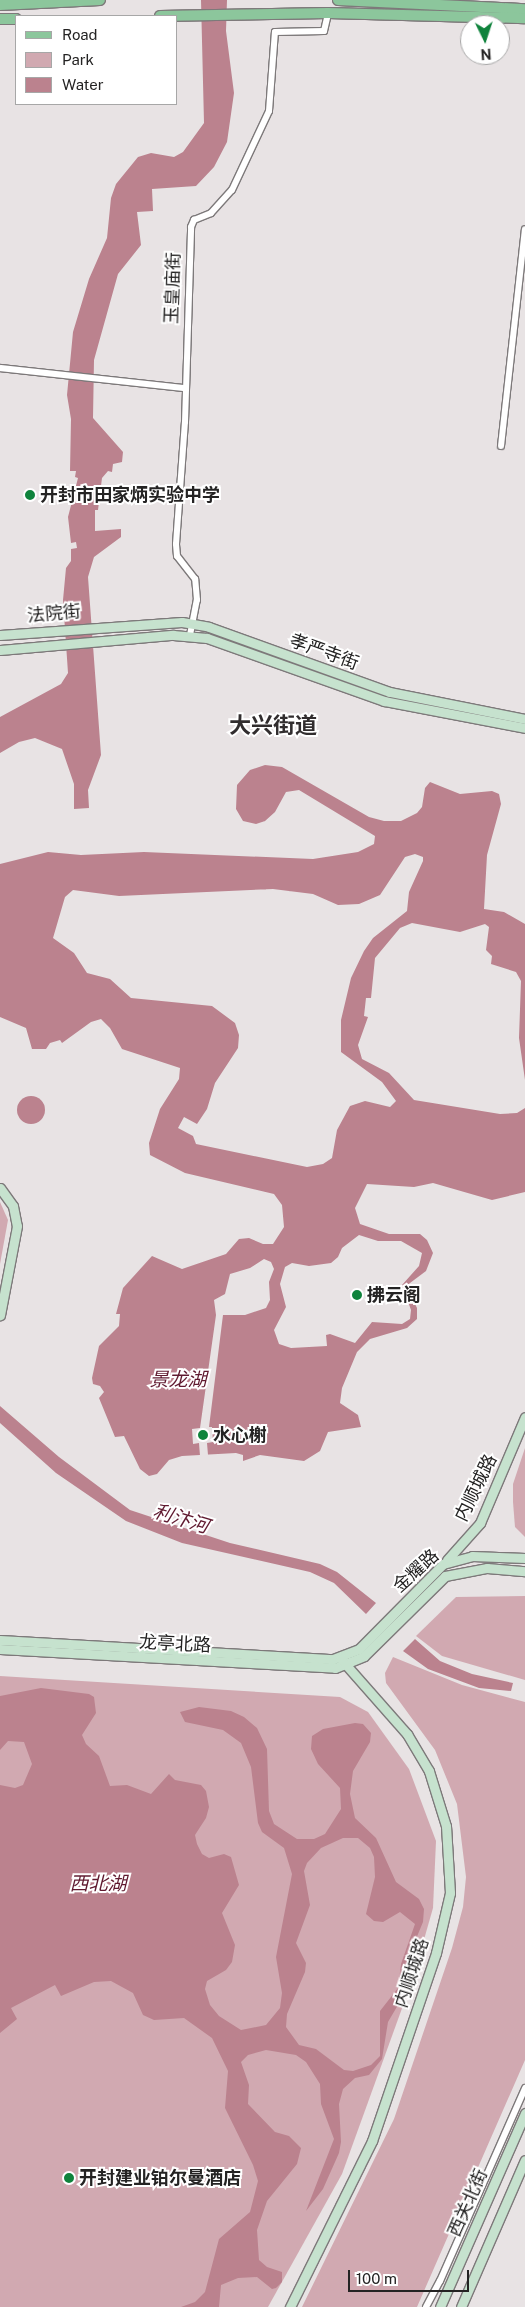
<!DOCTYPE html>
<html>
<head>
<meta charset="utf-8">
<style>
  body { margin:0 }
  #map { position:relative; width:525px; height:2307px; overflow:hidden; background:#e8e3e4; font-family:"Public Sans","Noto Sans SC",sans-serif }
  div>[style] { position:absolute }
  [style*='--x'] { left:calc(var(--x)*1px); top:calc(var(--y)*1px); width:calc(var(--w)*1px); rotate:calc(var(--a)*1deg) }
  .green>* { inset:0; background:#d1a9b1 }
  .water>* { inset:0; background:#bb828e }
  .round { border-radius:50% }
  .pier>* { inset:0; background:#e8e3e4 }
  .roads { filter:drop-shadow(1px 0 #7d797a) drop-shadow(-1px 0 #7d797a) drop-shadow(0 1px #7d797a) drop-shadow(0 -1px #7d797a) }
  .street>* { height:6px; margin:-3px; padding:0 3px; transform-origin:3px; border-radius:3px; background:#fff }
  .secondary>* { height:9px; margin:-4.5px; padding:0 4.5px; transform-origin:4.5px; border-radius:4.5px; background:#c6e2ce }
  .primary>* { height:10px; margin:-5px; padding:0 5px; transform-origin:5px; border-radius:5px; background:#8cc69c }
  .dots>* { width:14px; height:14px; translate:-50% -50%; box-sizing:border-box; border:2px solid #fff; border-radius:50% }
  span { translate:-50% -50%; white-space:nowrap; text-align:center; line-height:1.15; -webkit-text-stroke:4px #fff; paint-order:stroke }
  .street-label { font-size:18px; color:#242323 }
  .poi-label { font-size:18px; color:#242323; font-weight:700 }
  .left { translate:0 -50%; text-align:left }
  .water-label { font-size:19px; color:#5f192f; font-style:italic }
  .district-label { font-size:22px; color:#312d2e; font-weight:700 }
  .legend { position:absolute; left:15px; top:15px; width:162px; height:90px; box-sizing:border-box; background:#fff; border:1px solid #a7a7a7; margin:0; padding:6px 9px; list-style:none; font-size:15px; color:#242323 }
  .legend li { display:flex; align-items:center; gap:10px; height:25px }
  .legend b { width:25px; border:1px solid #a7a7a7 }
  .north { position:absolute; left:460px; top:15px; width:50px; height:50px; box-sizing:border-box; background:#fff; border:1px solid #a7a7a7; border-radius:50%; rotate:176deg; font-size:14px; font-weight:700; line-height:20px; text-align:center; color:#242323 }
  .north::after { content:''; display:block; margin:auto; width:18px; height:22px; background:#0f833c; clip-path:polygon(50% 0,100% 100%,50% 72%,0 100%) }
  .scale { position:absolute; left:348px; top:2270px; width:121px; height:22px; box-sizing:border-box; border:2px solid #242323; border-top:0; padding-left:6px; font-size:15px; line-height:18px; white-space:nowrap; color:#242323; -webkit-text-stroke:4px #fff; paint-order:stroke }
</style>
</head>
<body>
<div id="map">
  <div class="green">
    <div style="clip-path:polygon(0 1202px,8px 1220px,0 1264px)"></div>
    <div style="clip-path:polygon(525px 1448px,525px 1537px,515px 1527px,513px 1502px,513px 1484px)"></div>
    <div style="clip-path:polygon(525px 1596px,525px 1680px,442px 1656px,416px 1636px,456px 1597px)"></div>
    <div style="clip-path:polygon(393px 1657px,462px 1685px,525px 1702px,525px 2060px,417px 2307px,302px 2307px,394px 2119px,452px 1948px,463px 1907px,466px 1877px,457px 1804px,435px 1750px,386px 1683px,385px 1673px)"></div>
    <div style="clip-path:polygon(0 1676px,340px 1697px,368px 1712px,409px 1769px,436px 1841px,433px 1908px,413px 1978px,342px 2174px,268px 2307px,0 2307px)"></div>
  </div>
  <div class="water">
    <div style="clip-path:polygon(201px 0,227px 0,226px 31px,234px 93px,227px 142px,214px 167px,196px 186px,152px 189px,153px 211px,137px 212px,141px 245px,118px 274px,94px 360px,93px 418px,123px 452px,122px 462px,113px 464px,112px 472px,108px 471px,102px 478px,98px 510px,95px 510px,95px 531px,121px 529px,121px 537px,94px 557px,88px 577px,101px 755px,88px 790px,89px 808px,74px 809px,74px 784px,62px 749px,35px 738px,19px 742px,0 753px,0 717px,61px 684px,68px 673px,63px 600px,66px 568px,71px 561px,71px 549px,77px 548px,76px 542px,71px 543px,68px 517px,78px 478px,75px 477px,76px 471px,70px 471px,71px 419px,67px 395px,73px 332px,89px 279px,107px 238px,111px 198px,116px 184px,138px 157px,151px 153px,174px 157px,183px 152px,204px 123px)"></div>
    <div style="clip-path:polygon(evenodd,265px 765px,282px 767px,369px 817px,384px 821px,401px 821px,417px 813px,422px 807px,425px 788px,430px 782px,460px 794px,492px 791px,499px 794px,501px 804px,487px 855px,484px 909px,504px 912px,525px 924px,525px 1080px,519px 1038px,521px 981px,516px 972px,491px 964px,492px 956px,486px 950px,489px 927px,485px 924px,460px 932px,412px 923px,400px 928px,375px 958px,371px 998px,366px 998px,364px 1016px,368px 1017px,358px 1045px,362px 1059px,389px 1073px,414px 1100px,500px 1114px,517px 1113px,525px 1108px,525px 1192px,492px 1200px,433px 1183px,414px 1187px,367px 1184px,355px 1208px,360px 1224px,389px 1234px,420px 1234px,427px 1240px,433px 1253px,426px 1271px,406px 1286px,417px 1308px,417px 1319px,407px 1328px,370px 1339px,357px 1352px,342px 1388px,340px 1403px,358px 1415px,361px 1427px,328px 1432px,320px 1451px,304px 1461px,260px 1455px,243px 1461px,243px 1455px,236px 1453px,182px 1456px,169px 1460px,157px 1474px,149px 1476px,140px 1469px,124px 1436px,115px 1437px,99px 1398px,104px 1392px,100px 1386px,93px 1384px,92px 1378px,99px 1346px,119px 1326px,120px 1314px,116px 1314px,123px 1288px,152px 1256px,182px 1269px,226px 1254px,239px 1239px,249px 1238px,263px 1244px,273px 1244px,284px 1227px,282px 1205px,274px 1194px,185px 1173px,150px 1155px,149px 1143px,160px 1109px,179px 1079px,180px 1068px,122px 1049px,110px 1028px,101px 1019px,91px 1022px,62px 1043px,60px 1040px,50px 1043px,46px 1049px,32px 1049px,26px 1028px,0 1017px,0 864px,48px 852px,81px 855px,144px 852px,313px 859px,358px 852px,374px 844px,375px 836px,299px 790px,286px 792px,275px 812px,265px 821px,256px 824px,243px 821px,236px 809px,237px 785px,250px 770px,265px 765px,415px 854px,423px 857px,423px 861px,409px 892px,407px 911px,373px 938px,364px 951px,351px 978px,341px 1020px,341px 1052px,382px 1082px,396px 1101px,390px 1107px,365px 1101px,350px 1106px,337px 1130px,332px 1158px,323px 1164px,307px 1167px,196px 1144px,193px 1136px,178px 1128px,184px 1117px,197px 1124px,207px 1109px,215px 1083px,238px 1048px,239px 1035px,235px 1023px,212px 1006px,131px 998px,110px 979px,87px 973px,74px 953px,53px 938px,65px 897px,73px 890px,119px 896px,273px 889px,313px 894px,338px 905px,359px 904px,380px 895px,405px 857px,415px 854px,265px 765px,359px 1235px,378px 1241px,401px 1241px,422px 1253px,419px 1266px,402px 1285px,411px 1310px,410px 1319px,402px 1324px,372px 1322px,355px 1343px,330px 1334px,326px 1335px,327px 1346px,291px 1348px,279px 1344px,274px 1330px,286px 1307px,280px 1284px,285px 1267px,292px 1263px,309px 1266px,331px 1263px,338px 1257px,342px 1248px,359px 1235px,265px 765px,264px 1259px,271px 1262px,274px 1269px,269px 1282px,270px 1300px,266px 1308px,245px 1315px,216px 1315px,214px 1300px,225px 1294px,230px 1274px,250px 1268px,264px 1259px)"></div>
    <div class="round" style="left:17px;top:1096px;width:28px;height:28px"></div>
    <div style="clip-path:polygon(0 1406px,59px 1457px,130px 1510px,230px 1543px,320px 1564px,337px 1572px,376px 1603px,366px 1614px,334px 1583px,310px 1572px,182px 1543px,126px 1521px,56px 1473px,0 1423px)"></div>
    <div style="clip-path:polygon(415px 1639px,440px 1661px,472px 1674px,513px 1683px,511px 1691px,479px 1688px,428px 1669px,403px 1651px)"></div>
    <div style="clip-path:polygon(evenodd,41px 1688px,89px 1694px,94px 1697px,96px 1713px,82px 1735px,86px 1744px,99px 1756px,110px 1786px,127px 1785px,151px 1794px,169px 1774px,175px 1780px,201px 1785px,206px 1791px,209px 1807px,206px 1818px,195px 1835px,197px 1844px,202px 1854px,209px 1858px,224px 1854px,231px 1857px,239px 1885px,222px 1913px,235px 1945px,232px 1962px,226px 1970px,207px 1981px,205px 1989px,210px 2005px,219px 2016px,241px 2030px,266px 2025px,280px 2008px,282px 1993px,276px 1957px,292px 1874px,284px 1848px,262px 1832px,258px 1823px,251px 1767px,241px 1743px,223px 1730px,185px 1722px,180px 1712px,199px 1707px,231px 1711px,244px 1717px,257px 1728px,267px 1749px,269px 1811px,274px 1824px,297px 1839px,314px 1839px,325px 1834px,341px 1809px,340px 1788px,318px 1764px,311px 1749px,312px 1736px,323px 1729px,355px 1723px,363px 1724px,371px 1733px,370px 1742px,353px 1771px,350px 1794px,355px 1818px,376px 1838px,396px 1882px,419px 1899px,424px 1909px,423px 1922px,409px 1956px,405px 1993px,388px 2022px,382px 2059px,369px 2075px,355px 2078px,343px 2089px,339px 2104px,341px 2142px,339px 2153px,323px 2189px,306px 2211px,334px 2139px,321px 2104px,320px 2084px,306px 2062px,296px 2055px,266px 2050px,248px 2055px,241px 2062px,249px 2085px,248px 2104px,275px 2132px,289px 2136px,301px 2148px,297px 2164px,267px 2201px,257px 2230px,259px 2260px,267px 2267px,282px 2272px,282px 2282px,276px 2288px,272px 2289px,257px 2277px,238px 2278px,221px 2285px,219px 2307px,181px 2307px,195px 2302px,205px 2292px,219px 2239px,250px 2212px,258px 2181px,253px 2165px,225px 2108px,228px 2071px,212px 2038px,184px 2018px,154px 2020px,143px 2015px,133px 1993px,111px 1981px,94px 1982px,61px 1996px,55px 1985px,11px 2008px,17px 2019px,0 2033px,0 1785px,15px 1788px,23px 1785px,32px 1764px,24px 1742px,8px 1741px,0 1750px,0 1696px,41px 1688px,343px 1838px,358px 1838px,370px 1848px,374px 1857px,375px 1877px,366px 1914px,374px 1921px,383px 1922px,400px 1912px,415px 1924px,401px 1964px,398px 1988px,380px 2011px,380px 2056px,371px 2065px,353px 2071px,344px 2070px,316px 2049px,299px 2045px,286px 2027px,287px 2014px,305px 1972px,306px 1963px,296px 1943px,310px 1905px,304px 1871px,307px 1863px,321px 1848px,343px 1838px)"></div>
  </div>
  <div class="pier">
    <div style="clip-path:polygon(216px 1315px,223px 1315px,209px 1427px,212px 1427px,213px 1442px,207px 1443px,208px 1455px,200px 1456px,199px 1443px,193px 1444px,192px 1429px,200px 1428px)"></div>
  </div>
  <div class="roads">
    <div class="street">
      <div style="--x:0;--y:368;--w:186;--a:6.2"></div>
      <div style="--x:501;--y:446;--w:218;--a:-83.7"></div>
      <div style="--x:190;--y:635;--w:36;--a:-79"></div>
      <div style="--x:197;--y:600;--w:21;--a:-95"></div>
      <div style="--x:195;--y:579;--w:29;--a:-128"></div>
      <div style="--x:177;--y:556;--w:12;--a:-95"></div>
      <div style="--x:176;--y:544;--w:122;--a:-85.8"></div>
      <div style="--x:185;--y:422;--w:195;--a:-88.2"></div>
      <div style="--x:191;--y:227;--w:8;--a:-67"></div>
      <div style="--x:194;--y:220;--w:18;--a:-22"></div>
      <div style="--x:211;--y:213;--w:31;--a:-48"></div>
      <div style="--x:232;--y:190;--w:87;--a:-64.9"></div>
      <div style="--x:269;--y:111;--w:79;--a:-85.7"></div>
      <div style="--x:275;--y:32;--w:49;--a:-1.2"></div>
      <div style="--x:324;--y:31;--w:18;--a:-77"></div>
      <div style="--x:426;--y:2307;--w:30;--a:-62"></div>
      <div style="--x:440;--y:2281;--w:211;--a:-66.2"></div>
    </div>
    <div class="secondary">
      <div style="--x:0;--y:635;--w:182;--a:-4.1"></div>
      <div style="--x:182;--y:622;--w:27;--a:10"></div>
      <div style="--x:209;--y:627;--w:192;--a:19.8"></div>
      <div style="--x:390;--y:692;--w:138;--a:11.3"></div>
      <div style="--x:0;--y:650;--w:174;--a:-5"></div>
      <div style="--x:173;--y:635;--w:34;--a:5"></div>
      <div style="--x:207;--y:638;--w:188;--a:19.6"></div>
      <div style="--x:384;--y:701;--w:144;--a:10.8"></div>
      <div style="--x:0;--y:1188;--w:22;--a:54"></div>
      <div style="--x:13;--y:1206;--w:20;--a:79"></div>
      <div style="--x:17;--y:1226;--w:91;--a:100.8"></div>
      <div style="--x:447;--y:1560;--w:50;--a:-48.3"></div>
      <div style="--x:480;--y:1523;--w:115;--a:-67"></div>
      <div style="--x:0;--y:1640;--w:334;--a:3.3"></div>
      <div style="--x:333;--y:1659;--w:28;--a:-21"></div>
      <div style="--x:359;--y:1649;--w:120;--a:-45.3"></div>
      <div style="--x:443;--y:1564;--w:30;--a:-15"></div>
      <div style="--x:472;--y:1556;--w:53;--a:2.2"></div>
      <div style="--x:0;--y:1649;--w:336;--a:3.2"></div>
      <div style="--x:335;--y:1668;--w:31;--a:-22"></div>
      <div style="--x:364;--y:1656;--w:114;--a:-44.6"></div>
      <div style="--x:445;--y:1576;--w:43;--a:-10.8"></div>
      <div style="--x:487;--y:1568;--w:38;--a:5"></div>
      <div style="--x:290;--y:2307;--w:185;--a:-63.7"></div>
      <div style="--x:372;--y:2141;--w:199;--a:-71.2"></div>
      <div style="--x:436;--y:1953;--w:62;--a:-76.9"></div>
      <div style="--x:450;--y:1893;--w:67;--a:-93.4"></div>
      <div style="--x:446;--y:1826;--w:58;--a:-107.2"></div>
      <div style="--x:429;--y:1771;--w:43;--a:-120.7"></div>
      <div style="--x:407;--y:1734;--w:101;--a:-131.4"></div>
      <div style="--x:440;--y:2307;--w:212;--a:-66.3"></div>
      <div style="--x:461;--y:2307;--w:160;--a:-66.5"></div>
    </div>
    <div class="primary">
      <div style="--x:338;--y:0;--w:187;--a:2.8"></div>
      <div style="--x:0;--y:5;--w:100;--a:-2.9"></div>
      <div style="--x:160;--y:16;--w:168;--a:-1"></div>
      <div style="--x:328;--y:13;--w:197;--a:1.5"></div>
      <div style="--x:0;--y:19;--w:16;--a:0"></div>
    </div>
  </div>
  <div class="dots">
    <div style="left:30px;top:495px;background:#0f833c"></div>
    <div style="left:357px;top:1295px;background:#0f833c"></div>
    <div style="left:203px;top:1435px;background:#0f833c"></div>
    <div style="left:69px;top:2178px;background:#0f833c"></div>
  </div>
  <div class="street-label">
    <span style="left:173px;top:288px;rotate:-88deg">玉皇庙街</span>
    <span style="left:54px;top:614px;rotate:-5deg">法院街</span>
    <span style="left:324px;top:652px;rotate:20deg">孝严寺街</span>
    <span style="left:476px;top:1488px;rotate:-64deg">内顺城路</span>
    <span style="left:416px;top:1571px;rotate:-42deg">金耀路</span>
    <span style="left:175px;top:1644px;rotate:3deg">龙亭北路</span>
    <span style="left:412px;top:1973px;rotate:-72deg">内顺城路</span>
    <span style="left:468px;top:2203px;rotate:-66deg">西关北街</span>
  </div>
  <div class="poi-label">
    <span class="left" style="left:40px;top:495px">开封市田家炳实验中学</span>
    <span class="left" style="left:367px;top:1295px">拂云阁</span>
    <span class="left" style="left:213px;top:1435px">水心榭</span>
    <span class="left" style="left:79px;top:2178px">开封建业铂尔曼酒店</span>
  </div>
  <div class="water-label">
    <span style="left:178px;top:1380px">景龙湖</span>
    <span style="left:181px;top:1519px;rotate:17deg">利汴河</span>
    <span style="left:98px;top:1884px">西北湖</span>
  </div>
  <div class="district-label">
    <span style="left:273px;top:726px">大兴街道</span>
  </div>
  <ul class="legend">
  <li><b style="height:6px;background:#8cc69c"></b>Road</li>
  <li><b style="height:14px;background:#d1a9b1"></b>Park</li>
  <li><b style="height:14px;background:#bb828e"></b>Water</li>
  </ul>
  <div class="north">N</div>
  <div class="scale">100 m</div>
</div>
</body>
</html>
